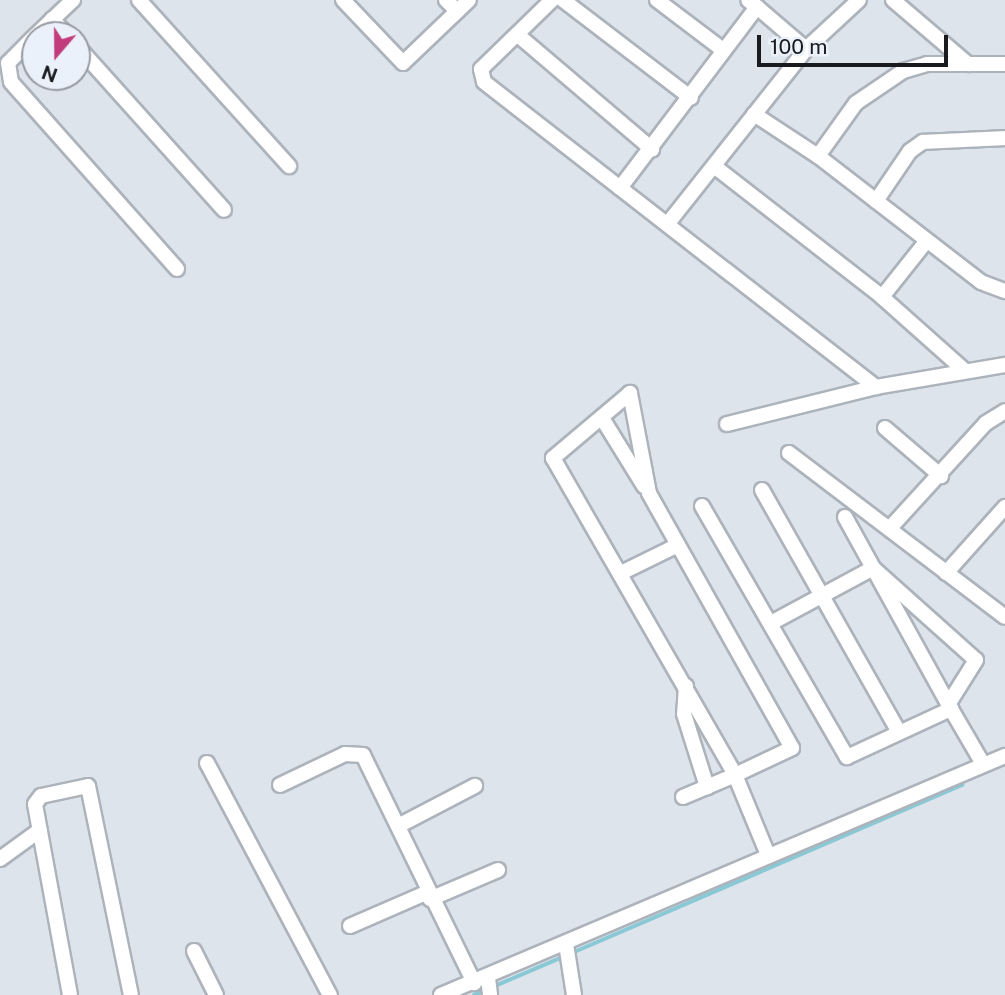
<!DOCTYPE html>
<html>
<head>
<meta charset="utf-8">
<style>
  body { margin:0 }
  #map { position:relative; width:1005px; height:995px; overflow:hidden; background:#dee4ec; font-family:"Public Sans",sans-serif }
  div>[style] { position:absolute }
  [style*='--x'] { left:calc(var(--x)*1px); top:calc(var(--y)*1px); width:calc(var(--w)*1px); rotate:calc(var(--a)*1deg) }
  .stream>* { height:3.5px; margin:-1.75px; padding:0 1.75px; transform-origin:1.75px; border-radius:1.75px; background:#88c9d5 }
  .roads { filter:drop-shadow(2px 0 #adb3bb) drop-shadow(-2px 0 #adb3bb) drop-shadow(0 2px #adb3bb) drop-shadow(0 -2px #adb3bb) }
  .street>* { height:14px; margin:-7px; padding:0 7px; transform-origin:7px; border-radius:7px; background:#fff }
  span { translate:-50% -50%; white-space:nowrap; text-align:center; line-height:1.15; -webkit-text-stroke:5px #ebf1fa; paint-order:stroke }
  .north { position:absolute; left:21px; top:21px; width:70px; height:70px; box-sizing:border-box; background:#ebf1fa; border:2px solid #979ba2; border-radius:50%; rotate:200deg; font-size:19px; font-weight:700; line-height:28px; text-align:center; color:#191b1e }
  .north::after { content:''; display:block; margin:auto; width:24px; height:32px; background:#c23c7d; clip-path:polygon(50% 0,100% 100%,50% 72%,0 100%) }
  .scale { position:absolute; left:757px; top:35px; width:191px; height:32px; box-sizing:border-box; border:4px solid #191b1e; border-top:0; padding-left:9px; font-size:21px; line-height:24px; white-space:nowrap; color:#191b1e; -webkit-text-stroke:5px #ebf1fa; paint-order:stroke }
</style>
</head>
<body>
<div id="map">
  <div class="stream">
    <div style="--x:572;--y:953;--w:425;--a:-23.3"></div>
    <div style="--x:495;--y:986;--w:76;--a:-23.2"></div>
    <div style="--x:474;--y:995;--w:11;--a:-22"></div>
  </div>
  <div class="roads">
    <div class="street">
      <div style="--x:139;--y:0;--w:224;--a:47.9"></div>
      <div style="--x:343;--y:0;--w:87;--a:46.4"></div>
      <div style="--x:403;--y:63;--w:91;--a:-43.7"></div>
      <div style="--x:446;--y:0;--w:16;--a:45"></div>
      <div style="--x:552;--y:0;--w:99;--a:135.8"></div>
      <div style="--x:481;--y:69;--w:13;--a:77"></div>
      <div style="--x:484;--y:82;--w:497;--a:37.9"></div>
      <div style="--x:876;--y:387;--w:131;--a:-9.7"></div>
      <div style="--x:563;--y:0;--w:161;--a:37.4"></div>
      <div style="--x:657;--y:0;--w:83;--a:37.1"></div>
      <div style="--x:893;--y:0;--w:99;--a:40.5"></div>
      <div style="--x:757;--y:7;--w:65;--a:40.6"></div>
      <div style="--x:52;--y:19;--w:22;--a:47"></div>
      <div style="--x:36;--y:35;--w:51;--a:-43.4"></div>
      <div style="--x:35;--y:36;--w:38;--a:135"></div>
      <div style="--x:8;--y:63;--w:19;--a:81"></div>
      <div style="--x:11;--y:82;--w:250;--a:48.4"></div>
      <div style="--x:519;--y:36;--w:175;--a:40.4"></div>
      <div style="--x:77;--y:46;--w:220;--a:48.1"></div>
      <div style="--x:754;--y:114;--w:77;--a:33.3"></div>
      <div style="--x:818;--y:156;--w:206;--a:37.7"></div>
      <div style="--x:981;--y:282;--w:26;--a:21"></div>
      <div style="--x:818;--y:156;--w:65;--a:-54.4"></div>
      <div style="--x:856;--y:103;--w:57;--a:-34.2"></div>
      <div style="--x:903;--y:71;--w:25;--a:-16"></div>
      <div style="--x:927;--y:64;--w:78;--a:0"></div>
      <div style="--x:714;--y:166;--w:213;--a:37.9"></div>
      <div style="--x:882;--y:297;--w:111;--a:41.7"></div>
      <div style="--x:620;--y:188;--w:227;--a:-52.9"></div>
      <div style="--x:757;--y:7;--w:11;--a:-142"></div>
      <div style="--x:876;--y:201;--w:60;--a:-55.8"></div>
      <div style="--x:910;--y:151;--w:16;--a:-35"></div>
      <div style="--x:923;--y:142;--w:82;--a:-2.8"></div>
      <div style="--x:669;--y:222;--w:221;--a:-51.6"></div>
      <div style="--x:806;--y:49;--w:72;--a:-42.8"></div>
      <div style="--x:882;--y:297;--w:69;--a:-51.5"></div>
      <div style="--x:602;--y:418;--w:80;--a:58.3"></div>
      <div style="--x:727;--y:424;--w:154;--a:-13.9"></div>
      <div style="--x:885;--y:428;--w:74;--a:40.6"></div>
      <div style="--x:789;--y:453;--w:271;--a:37.2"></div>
      <div style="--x:762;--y:490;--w:278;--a:60.5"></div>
      <div style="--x:702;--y:506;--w:290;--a:60"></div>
      <div style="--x:847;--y:757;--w:115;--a:-24.8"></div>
      <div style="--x:951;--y:709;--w:64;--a:59.8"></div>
      <div style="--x:845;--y:517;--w:219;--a:61.1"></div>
      <div style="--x:890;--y:528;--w:142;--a:-47.6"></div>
      <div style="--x:986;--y:423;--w:22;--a:-32"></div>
      <div style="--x:623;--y:572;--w:59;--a:-26.1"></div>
      <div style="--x:946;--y:573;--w:89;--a:-48.2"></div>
      <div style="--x:771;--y:623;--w:116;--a:-28.3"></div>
      <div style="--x:873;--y:568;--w:138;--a:41.8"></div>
      <div style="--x:976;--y:660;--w:51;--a:122.1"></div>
      <div style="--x:686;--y:686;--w:28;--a:94"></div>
      <div style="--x:684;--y:714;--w:77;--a:72.5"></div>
      <div style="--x:207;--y:763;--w:263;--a:62.1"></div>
      <div style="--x:280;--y:785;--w:72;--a:-25.5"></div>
      <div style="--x:345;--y:754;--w:18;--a:3"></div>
      <div style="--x:363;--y:755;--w:254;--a:64"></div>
      <div style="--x:683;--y:797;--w:56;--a:-22.9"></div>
      <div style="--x:735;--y:775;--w:63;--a:-25.3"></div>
      <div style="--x:792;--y:748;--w:292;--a:-119.3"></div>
      <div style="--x:649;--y:493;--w:102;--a:-100.8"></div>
      <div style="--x:630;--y:393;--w:101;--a:139.8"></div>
      <div style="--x:553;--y:458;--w:366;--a:60.1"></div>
      <div style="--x:735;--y:775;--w:87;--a:67.6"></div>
      <div style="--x:398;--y:826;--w:87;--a:-27.5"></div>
      <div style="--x:0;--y:859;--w:49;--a:-35.9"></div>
      <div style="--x:430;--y:899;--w:74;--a:-23.1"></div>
      <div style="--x:350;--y:926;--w:83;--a:-23.5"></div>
      <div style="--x:566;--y:944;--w:52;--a:81.1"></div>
      <div style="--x:194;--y:951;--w:49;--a:63.4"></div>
      <div style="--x:488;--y:978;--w:17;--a:83"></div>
      <div style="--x:70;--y:995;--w:194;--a:-100.4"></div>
      <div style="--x:35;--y:804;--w:10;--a:-53"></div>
      <div style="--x:41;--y:796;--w:48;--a:-12"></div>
      <div style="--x:88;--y:786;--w:213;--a:78.4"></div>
      <div style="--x:441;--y:995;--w:613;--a:-22.97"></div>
    </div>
  </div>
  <div class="north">N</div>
  <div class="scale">100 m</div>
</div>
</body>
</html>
